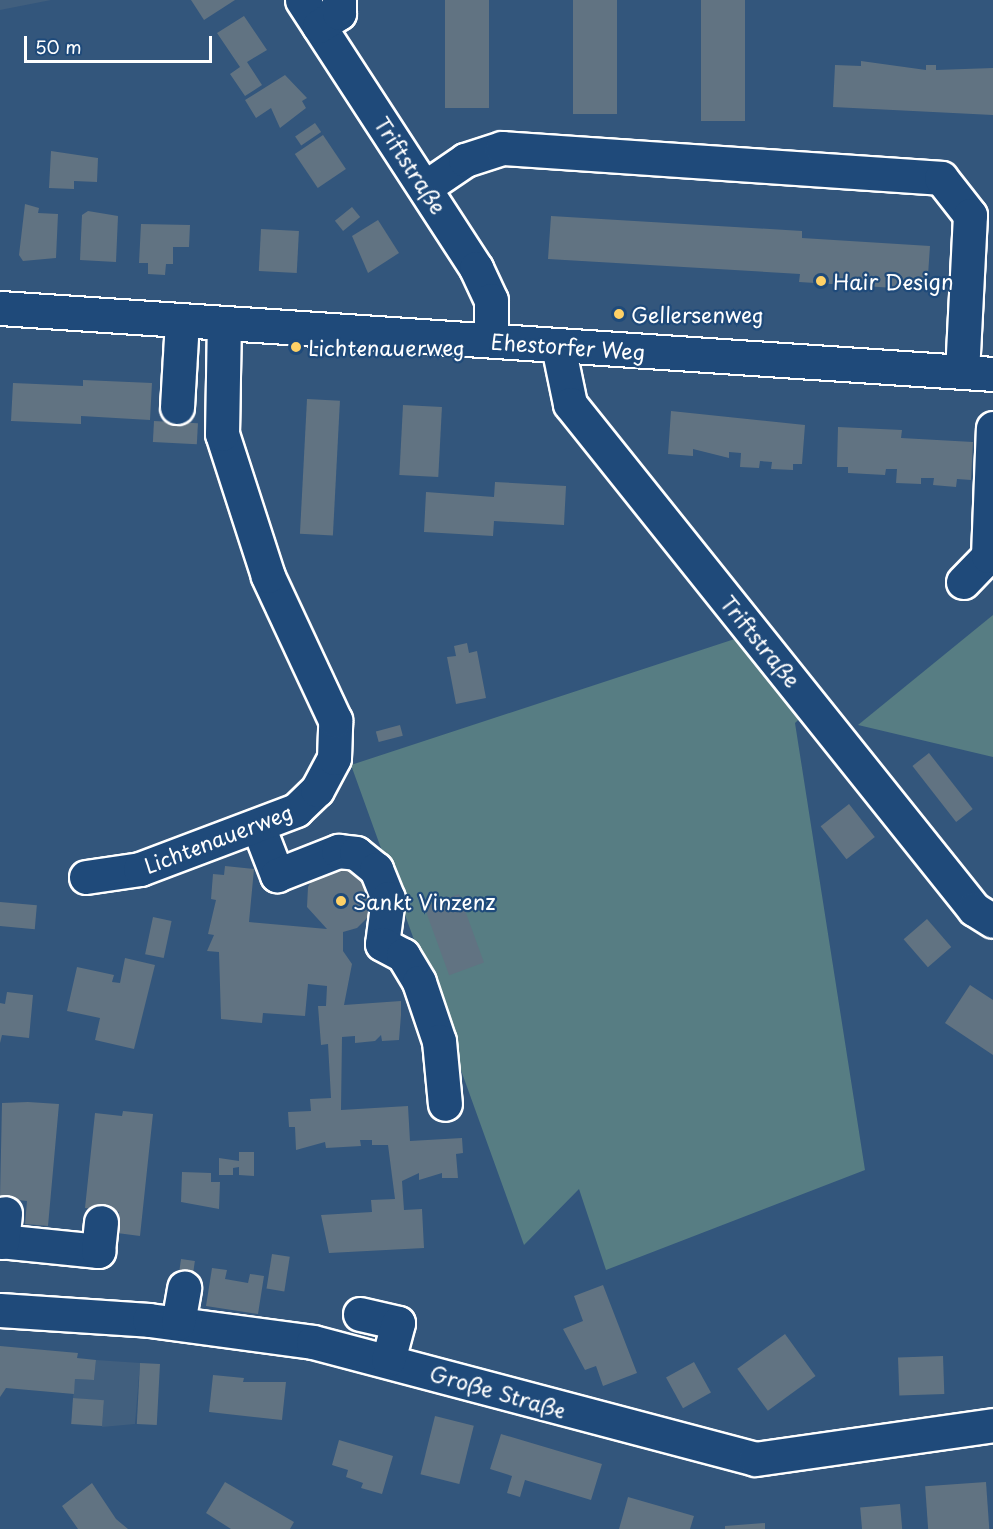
<!DOCTYPE html>
<html>
<head>
<meta charset="utf-8">
<style>
  body { margin:0 }
  #map { position:relative; width:993px; height:1529px; overflow:hidden; background:#33567c; font-family:"Playpen Sans",sans-serif }
  div>[style] { position:absolute }
  [style*='--x'] { left:calc(var(--x)*1px); top:calc(var(--y)*1px); width:calc(var(--w)*1px); rotate:calc(var(--a)*1deg) }
  .built>* { inset:0; background:#415f7e }
  .green>* { inset:0; background:#577d83 }
  .building>* { inset:0; background:#617382; transform-origin:0 0 }
  .roads { filter:drop-shadow(2px 0 #fff) drop-shadow(-2px 0 #fff) drop-shadow(0 2px #fff) drop-shadow(0 -2px #fff) }
  .minor>* { height:33px; margin:-16.5px; padding:0 16.5px; transform-origin:16.5px; border-radius:16.5px; background:#1f4a7a }
  .major>* { height:33px; margin:-16.5px; padding:0 16.5px; transform-origin:16.5px; border-radius:16.5px; background:#1f4a7a }
  .dots>* { width:16px; height:16px; translate:-50% -50%; box-sizing:border-box; border:3px solid #1f4a7a; border-radius:50% }
  span { translate:-50% -50%; white-space:nowrap; text-align:center; line-height:1.15; -webkit-text-stroke:4.5px #1f4a7a; paint-order:stroke }
  .street-label { font-size:21px; color:#fff }
  .poi-label { font-size:21px; color:#fff }
  .left { translate:0 -50%; text-align:left }
  .scale { position:absolute; left:24px; top:36px; width:188px; height:27px; box-sizing:border-box; border:3px solid #fff; border-top:0; padding-left:8px; font-size:18px; line-height:21px; white-space:nowrap; color:#fff; -webkit-text-stroke:4px #1f4a7a; paint-order:stroke }
</style>
</head>
<body>
<div id="map">
  <div class="built">
    <div style="clip-path:polygon(0 0,51px 0,0 10px)"></div>
    <div style="clip-path:polygon(96px 1360px,140px 1363px,135px 1424px,102px 1427px,104px 1401px,73px 1398px,75px 1379px,94px 1380px)"></div>
  </div>
  <div class="green">
    <div style="clip-path:polygon(993px 615px,993px 757px,858px 725px)"></div>
    <div style="clip-path:polygon(756px 632px,813px 706px,795px 723px,865px 1170px,606px 1270px,579px 1189px,524px 1245px,351px 765px)"></div>
  </div>
  <div class="building">
    <div style="clip-path:polygon(191px 0,235px 0,204px 20px)"></div>
    <div style="left:445px;top:0;width:44px;height:108px"></div>
    <div style="left:573px;top:0;width:44px;height:114px"></div>
    <div style="left:701px;top:0;width:44px;height:121px"></div>
    <div style="clip-path:polygon(244px 16px,267px 50px,247px 62px,262px 85px,245px 96px,230px 74px,240px 67px,217px 33px)"></div>
    <div style="clip-path:polygon(861px 61px,926px 70px,926px 65px,936px 65px,936px 70px,993px 68px,993px 115px,833px 107px,835px 65px,861px 66px)"></div>
    <div style="clip-path:polygon(285px 75px,307px 98px,302px 101px,306px 108px,280px 128px,271px 108px,256px 118px,245px 100px)"></div>
    <div style="left:315px;top:123px;width:11px;height:24px;rotate:56deg"></div>
    <div style="left:323px;top:135px;width:41px;height:34px;rotate:56deg"></div>
    <div style="clip-path:polygon(51px 151px,98px 158px,97px 182px,74px 181px,74px 189px,49px 188px)"></div>
    <div style="clip-path:polygon(25px 204px,39px 208px,38px 213px,58px 214px,56px 258px,23px 261px,19px 255px)"></div>
    <div style="left:352px;top:207px;width:13px;height:22px;rotate:51deg"></div>
    <div style="clip-path:polygon(88px 211px,118px 216px,116px 262px,80px 260px,82px 215px)"></div>
    <div style="clip-path:polygon(551px 216px,802px 231px,802px 238px,930px 246px,927px 290px,799px 282px,800px 274px,548px 259px)"></div>
    <div style="clip-path:polygon(378px 220px,399px 253px,368px 273px,352px 236px)"></div>
    <div style="clip-path:polygon(141px 224px,190px 225px,189px 247px,173px 247px,173px 264px,166px 264px,165px 275px,148px 274px,148px 263px,139px 263px)"></div>
    <div style="left:261px;top:229px;width:38px;height:42px;rotate:3deg"></div>
    <div style="clip-path:polygon(83px 380px,152px 383px,150px 420px,81px 416px,81px 424px,11px 421px,13px 383px,83px 386px)"></div>
    <div style="left:307px;top:399px;width:33px;height:135px;rotate:3deg"></div>
    <div style="left:403px;top:405px;width:39px;height:70px;rotate:3deg"></div>
    <div style="clip-path:polygon(671px 411px,805px 425px,802px 464px,793px 464px,793px 470px,771px 469px,772px 462px,760px 461px,759px 468px,740px 467px,741px 453px,729px 452px,729px 458px,693px 449px,693px 456px,668px 454px)"></div>
    <div style="left:154px;top:421px;width:44px;height:21px;rotate:3deg"></div>
    <div style="clip-path:polygon(838px 427px,902px 430px,901px 438px,973px 442px,971px 480px,957px 479px,956px 487px,933px 485px,934px 478px,921px 478px,921px 484px,896px 483px,897px 469px,886px 469px,885px 475px,848px 473px,848px 467px,837px 467px)"></div>
    <div style="clip-path:polygon(495px 482px,566px 486px,564px 525px,494px 521px,493px 536px,424px 532px,426px 492px,494px 497px)"></div>
    <div style="clip-path:polygon(467px 643px,469px 653px,477px 651px,486px 698px,456px 704px,447px 657px,456px 656px,454px 646px)"></div>
    <div style="left:400px;top:725px;width:11px;height:25px;rotate:75deg"></div>
    <div style="left:929px;top:753px;width:71px;height:21px;rotate:52deg"></div>
    <div style="left:849px;top:804px;width:42px;height:36px;rotate:52deg"></div>
    <div style="clip-path:polygon(349px 865px,372px 884px,371px 914px,357px 928px,343px 932px,343px 951px,352px 964px,344px 1005px,401px 1001px,401px 1015px,399px 1040px,382px 1041px,381px 1035px,375px 1041px,355px 1043px,355px 1036px,342px 1037px,341px 1110px,408px 1106px,410px 1141px,462px 1138px,463px 1153px,456px 1154px,458px 1178px,442px 1178px,442px 1173px,419px 1180px,419px 1173px,402px 1181px,404px 1210px,422px 1209px,424px 1248px,329px 1253px,321px 1215px,372px 1212px,371px 1200px,395px 1199px,388px 1145px,372px 1145px,372px 1140px,360px 1140px,361px 1146px,326px 1148px,325px 1142px,296px 1150px,295px 1127px,289px 1127px,288px 1112px,311px 1111px,310px 1099px,331px 1098px,328px 1044px,321px 1045px,318px 1006px,326px 1006px,327px 986px,308px 984px,305px 1016px,263px 1013px,262px 1023px,221px 1019px,219px 952px,207px 951px,214px 935px,208px 934px,216px 900px,211px 899px,213px 874px,224px 875px,225px 866px,254px 869px,249px 922px,327px 929px,307px 907px,308px 887px,313px 878px)"></div>
    <div style="left:459px;top:894px;width:73px;height:37px;rotate:70deg"></div>
    <div style="left:0;top:902px;width:37px;height:24px;rotate:5deg"></div>
    <div style="left:153px;top:917px;width:19px;height:38px;rotate:12deg"></div>
    <div style="left:927px;top:919px;width:37px;height:31px;rotate:49deg"></div>
    <div style="clip-path:polygon(125px 958px,155px 965px,134px 1049px,95px 1040px,100px 1018px,67px 1011px,77px 967px,114px 975px,112px 982px,120px 983px)"></div>
    <div style="clip-path:polygon(970px 985px,993px 1000px,993px 1055px,945px 1023px)"></div>
    <div style="clip-path:polygon(7px 992px,33px 995px,29px 1038px,2px 1035px,0 1043px,0 1003px,5px 1004px)"></div>
    <div style="clip-path:polygon(28px 1102px,59px 1104px,48px 1226px,25px 1224px,27px 1201px,0 1198px,2px 1103px)"></div>
    <div style="clip-path:polygon(123px 1111px,153px 1114px,140px 1236px,117px 1233px,119px 1212px,85px 1208px,95px 1113px,122px 1116px)"></div>
    <div style="clip-path:polygon(239px 1152px,254px 1152px,254px 1176px,239px 1175px,239px 1167px,233px 1168px,233px 1175px,219px 1175px,219px 1158px,239px 1161px)"></div>
    <div style="clip-path:polygon(182px 1172px,211px 1173px,211px 1182px,220px 1182px,219px 1209px,181px 1202px)"></div>
    <div style="left:272px;top:1254px;width:18px;height:35px;rotate:9deg"></div>
    <div style="left:181px;top:1259px;width:14px;height:23px;rotate:8deg"></div>
    <div style="clip-path:polygon(212px 1268px,227px 1270px,225px 1279px,248px 1283px,250px 1274px,264px 1276px,258px 1314px,206px 1306px)"></div>
    <div style="clip-path:polygon(603px 1285px,637px 1373px,603px 1386px,596px 1366px,585px 1370px,563px 1329px,583px 1321px,574px 1296px)"></div>
    <div style="left:785px;top:1334px;width:52px;height:59px;rotate:54deg"></div>
    <div style="clip-path:polygon(0 1346px,78px 1353px,77px 1358px,96px 1360px,94px 1380px,75px 1379px,74px 1394px,6px 1388px,0 1397px)"></div>
    <div style="left:943px;top:1356px;width:38px;height:45px;rotate:88deg"></div>
    <div style="left:694px;top:1362px;width:35px;height:32px;rotate:61deg"></div>
    <div style="left:140px;top:1363px;width:20px;height:61px;rotate:3deg"></div>
    <div style="clip-path:polygon(213px 1375px,244px 1378px,243px 1382px,286px 1382px,282px 1420px,209px 1412px)"></div>
    <div style="left:73px;top:1398px;width:31px;height:26px;rotate:4deg"></div>
    <div style="left:435px;top:1416px;width:40px;height:60px;rotate:14deg"></div>
    <div style="clip-path:polygon(501px 1434px,602px 1464px,591px 1500px,525px 1480px,520px 1497px,507px 1493px,512px 1476px,490px 1469px)"></div>
    <div style="clip-path:polygon(339px 1440px,393px 1456px,382px 1494px,361px 1488px,363px 1483px,346px 1477px,348px 1470px,332px 1465px)"></div>
    <div style="clip-path:polygon(225px 1482px,294px 1522px,290px 1529px,231px 1529px,206px 1513px)"></div>
    <div style="left:986px;top:1482px;width:47px;height:61px;rotate:86deg"></div>
    <div style="clip-path:polygon(92px 1483px,116px 1519px,128px 1529px,78px 1529px,62px 1506px)"></div>
    <div style="clip-path:polygon(628px 1497px,694px 1516px,690px 1529px,619px 1529px)"></div>
    <div style="left:900px;top:1504px;width:25px;height:40px;rotate:85deg"></div>
    <div style="clip-path:polygon(765px 1523px,765px 1529px,725px 1529px,725px 1526px)"></div>
  </div>
  <div class="roads">
    <div class="minor">
      <div style="--x:302;--y:0;--w:320;--a:57"></div>
      <div style="--x:476;--y:268;--w:35;--a:65"></div>
      <div style="--x:491;--y:300;--w:40;--a:90"></div>
      <div style="--x:319;--y:26;--w:24;--a:-33"></div>
      <div style="--x:339;--y:13;--w:13;--a:-90"></div>
      <div style="--x:427;--y:186;--w:46;--a:-34.4"></div>
      <div style="--x:465;--y:160;--w:39;--a:-18"></div>
      <div style="--x:502;--y:148;--w:440;--a:3.9"></div>
      <div style="--x:941;--y:178;--w:47;--a:51.9"></div>
      <div style="--x:970;--y:215;--w:157;--a:92.9"></div>
      <div style="--x:558;--y:346;--w:59;--a:78.3"></div>
      <div style="--x:570;--y:404;--w:647;--a:51.34"></div>
      <div style="--x:974;--y:909;--w:22;--a:32"></div>
      <div style="--x:177;--y:407;--w:87;--a:-86.7"></div>
      <div style="--x:963;--y:582;--w:36;--a:-46"></div>
      <div style="--x:988;--y:556;--w:128;--a:-87.8"></div>
      <div style="--x:258;--y:826;--w:53;--a:68.8"></div>
      <div style="--x:277;--y:875;--w:66;--a:-21.5"></div>
      <div style="--x:338;--y:851;--w:18;--a:6"></div>
      <div style="--x:356;--y:853;--w:26;--a:39"></div>
      <div style="--x:376;--y:869;--w:31;--a:68"></div>
      <div style="--x:388;--y:898;--w:46;--a:97.4"></div>
      <div style="--x:382;--y:944;--w:24;--a:28"></div>
      <div style="--x:403;--y:955;--w:31;--a:59"></div>
      <div style="--x:419;--y:982;--w:62;--a:71.3"></div>
      <div style="--x:439;--y:1041;--w:63;--a:84.6"></div>
      <div style="--x:86;--y:877;--w:55;--a:-8.4"></div>
      <div style="--x:140;--y:869;--w:167;--a:-20.7"></div>
      <div style="--x:296;--y:810;--w:29;--a:-44"></div>
      <div style="--x:317;--y:790;--w:36;--a:-62"></div>
      <div style="--x:334;--y:758;--w:38;--a:-88"></div>
      <div style="--x:335;--y:720;--w:159;--a:-115"></div>
      <div style="--x:268;--y:576;--w:149;--a:-107.9"></div>
      <div style="--x:222;--y:434;--w:111;--a:-89"></div>
      <div style="--x:0;--y:1241;--w:99;--a:5.8"></div>
      <div style="--x:98;--y:1251;--w:29;--a:-84"></div>
      <div style="--x:2;--y:1242;--w:29;--a:-84"></div>
      <div style="--x:0;--y:1310;--w:149;--a:3.8"></div>
      <div style="--x:149;--y:1320;--w:165;--a:7.6"></div>
      <div style="--x:313;--y:1342;--w:457;--a:14.8"></div>
      <div style="--x:755;--y:1459;--w:240;--a:-8.1"></div>
      <div style="--x:360;--y:1314;--w:39;--a:13"></div>
      <div style="--x:398;--y:1323;--w:38;--a:105"></div>
      <div style="--x:178;--y:1323;--w:36;--a:-80"></div>
    </div>
    <div class="major">
      <div style="--x:0;--y:308;--w:995;--a:3.8"></div>
    </div>
  </div>
  <div class="dots">
    <div style="left:821px;top:281px;background:#ffd166"></div>
    <div style="left:619px;top:314px;background:#ffd166"></div>
    <div style="left:296px;top:347px;background:#ffd166"></div>
    <div style="left:341px;top:901px;background:#ffd166"></div>
  </div>
  <div class="street-label">
    <span style="left:411px;top:165px;rotate:57deg">Triftstraße</span>
    <span style="left:568px;top:346px;rotate:4deg">Ehestorfer Weg</span>
    <span style="left:761px;top:641px;rotate:51deg">Triftstraße</span>
    <span style="left:218px;top:838px;rotate:-21deg">Lichtenauerweg</span>
    <span style="left:498px;top:1391px;rotate:16deg">Große Straße</span>
  </div>
  <div class="poi-label">
    <span class="left" style="left:833px;top:281px">Hair Design</span>
    <span class="left" style="left:631px;top:314px">Gellersenweg</span>
    <span class="left" style="left:308px;top:347px">Lichtenauerweg</span>
    <span class="left" style="left:353px;top:901px">Sankt Vinzenz</span>
  </div>
  <div class="scale">50 m</div>
</div>
</body>
</html>
